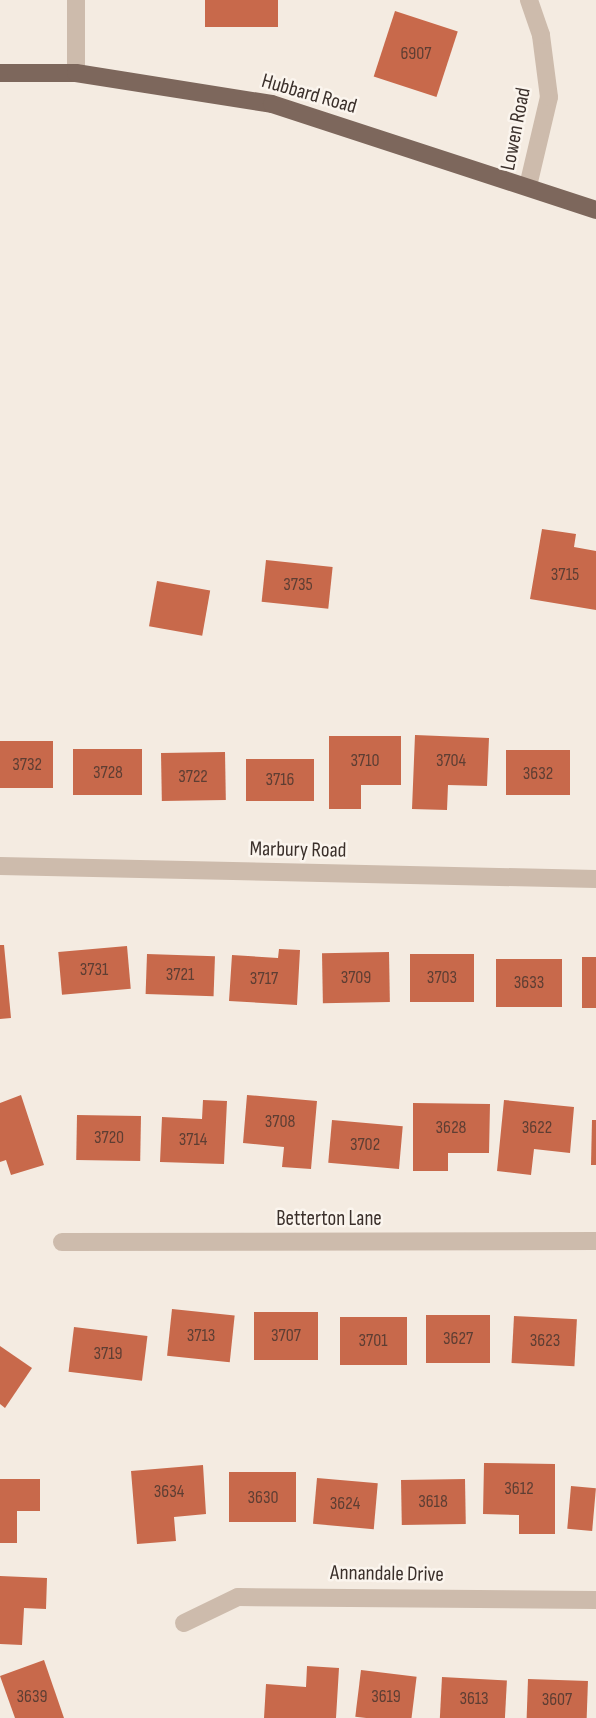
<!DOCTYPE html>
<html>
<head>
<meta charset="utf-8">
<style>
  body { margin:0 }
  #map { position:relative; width:596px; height:1718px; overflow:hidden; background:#f4ebe1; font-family:"Sofia Sans Condensed",sans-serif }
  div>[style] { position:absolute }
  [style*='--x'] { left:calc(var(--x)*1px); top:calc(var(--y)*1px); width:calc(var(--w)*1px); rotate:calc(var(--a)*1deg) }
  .building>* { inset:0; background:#c8694b; transform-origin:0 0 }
  .minor>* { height:18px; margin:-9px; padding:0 9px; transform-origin:9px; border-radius:9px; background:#cdbbac }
  .major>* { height:18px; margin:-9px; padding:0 9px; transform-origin:9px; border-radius:9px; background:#7d675c }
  span { translate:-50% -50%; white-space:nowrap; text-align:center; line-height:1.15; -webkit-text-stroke:5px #fbf5ee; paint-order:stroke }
  .number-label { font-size:18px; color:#5e3e33 }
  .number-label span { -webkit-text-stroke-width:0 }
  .street-label { font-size:21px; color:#3b302b }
</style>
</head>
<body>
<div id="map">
  <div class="building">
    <div style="left:205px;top:0;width:73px;height:27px"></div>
    <div style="left:395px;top:11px;width:66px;height:69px;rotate:18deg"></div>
    <div style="clip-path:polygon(542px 529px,576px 534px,574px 547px,596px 551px,596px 610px,530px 599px)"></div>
    <div style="left:266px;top:560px;width:67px;height:42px;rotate:6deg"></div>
    <div style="left:157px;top:581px;width:54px;height:46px;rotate:10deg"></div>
    <div style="clip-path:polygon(415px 735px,489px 738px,487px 786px,448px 785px,447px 810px,412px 809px)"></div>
    <div style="clip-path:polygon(329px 736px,401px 736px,401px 785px,361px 785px,361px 809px,329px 809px)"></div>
    <div style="left:0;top:741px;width:53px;height:47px"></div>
    <div style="left:142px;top:749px;width:46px;height:69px;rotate:90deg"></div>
    <div style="left:570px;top:750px;width:45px;height:64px;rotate:90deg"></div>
    <div style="left:225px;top:752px;width:48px;height:64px;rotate:89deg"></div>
    <div style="left:246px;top:759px;width:68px;height:42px"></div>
    <div style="clip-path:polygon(0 945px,4px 945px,11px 1018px,0 1019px)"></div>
    <div style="left:127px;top:946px;width:43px;height:69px;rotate:85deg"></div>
    <div style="clip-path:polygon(279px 949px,300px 950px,297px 1005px,229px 1001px,232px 955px,278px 958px)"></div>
    <div style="left:389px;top:952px;width:50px;height:67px;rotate:89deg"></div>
    <div style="left:147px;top:954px;width:68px;height:40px;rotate:2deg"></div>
    <div style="left:410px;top:954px;width:64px;height:48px"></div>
    <div style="left:582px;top:957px;width:14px;height:51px"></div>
    <div style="left:496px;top:959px;width:66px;height:48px"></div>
    <div style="clip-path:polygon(21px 1095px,44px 1165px,11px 1175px,6px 1160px,0 1162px,0 1103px)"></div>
    <div style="clip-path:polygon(247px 1095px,317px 1101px,311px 1169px,282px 1167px,284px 1147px,243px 1143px)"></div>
    <div style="clip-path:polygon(203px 1100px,227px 1101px,224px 1164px,160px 1162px,162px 1117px,202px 1119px)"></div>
    <div style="clip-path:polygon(504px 1100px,574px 1107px,570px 1153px,534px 1149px,531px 1175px,497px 1171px)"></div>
    <div style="clip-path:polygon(413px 1103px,490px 1104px,489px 1153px,448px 1153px,448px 1171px,413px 1171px)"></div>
    <div style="left:77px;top:1115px;width:64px;height:45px;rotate:1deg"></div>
    <div style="left:332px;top:1120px;width:71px;height:43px;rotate:5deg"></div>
    <div style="clip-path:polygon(592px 1120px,596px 1120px,596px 1165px,591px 1165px)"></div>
    <div style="left:172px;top:1309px;width:63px;height:47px;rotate:6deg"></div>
    <div style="left:254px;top:1312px;width:64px;height:48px"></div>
    <div style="left:490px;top:1315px;width:48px;height:64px;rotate:90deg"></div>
    <div style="left:514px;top:1316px;width:63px;height:47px;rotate:3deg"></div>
    <div style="left:340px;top:1317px;width:67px;height:48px"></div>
    <div style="left:74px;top:1327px;width:74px;height:45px;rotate:7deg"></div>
    <div style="clip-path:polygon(0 1346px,32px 1368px,5px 1408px,0 1404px)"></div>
    <div style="clip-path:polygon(484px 1463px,555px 1464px,555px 1534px,519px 1534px,519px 1515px,483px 1514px)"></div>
    <div style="clip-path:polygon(203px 1465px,206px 1514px,174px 1517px,176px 1541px,137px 1544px,131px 1471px)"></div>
    <div style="left:296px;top:1472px;width:50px;height:67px;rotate:90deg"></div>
    <div style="left:317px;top:1478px;width:61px;height:46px;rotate:5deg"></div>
    <div style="clip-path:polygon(0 1479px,40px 1479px,40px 1511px,17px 1511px,17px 1543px,0 1543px)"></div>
    <div style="left:465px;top:1479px;width:45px;height:64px;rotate:89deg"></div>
    <div style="left:571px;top:1486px;width:25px;height:43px;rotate:5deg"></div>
    <div style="clip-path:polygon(0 1576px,47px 1578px,46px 1609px,24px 1608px,22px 1645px,0 1644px)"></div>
    <div style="clip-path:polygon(44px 1660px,64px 1718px,15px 1718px,0 1676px)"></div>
    <div style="clip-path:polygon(307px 1666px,339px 1668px,336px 1718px,264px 1718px,266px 1684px,306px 1687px)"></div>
    <div style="left:361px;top:1670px;width:56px;height:47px;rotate:7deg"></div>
    <div style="left:442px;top:1677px;width:65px;height:41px;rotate:3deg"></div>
    <div style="left:528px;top:1679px;width:60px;height:39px;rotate:2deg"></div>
  </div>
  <div class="minor">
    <div style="--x:76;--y:73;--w:73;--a:-90"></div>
    <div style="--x:528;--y:186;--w:91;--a:-76.7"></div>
    <div style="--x:549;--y:97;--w:63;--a:-97.4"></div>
    <div style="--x:541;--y:35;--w:37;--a:-109"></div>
    <div style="--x:0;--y:866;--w:596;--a:1.25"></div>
    <div style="--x:62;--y:1242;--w:534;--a:-0.11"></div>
    <div style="--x:184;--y:1623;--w:60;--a:-25.7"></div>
    <div style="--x:238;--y:1597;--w:358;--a:0.5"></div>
  </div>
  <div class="major">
    <div style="--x:0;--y:73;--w:76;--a:0"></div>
    <div style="--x:76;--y:73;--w:198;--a:9"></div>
    <div style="--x:272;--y:104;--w:341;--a:18.1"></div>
  </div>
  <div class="number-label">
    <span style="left:416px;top:54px">6907</span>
    <span style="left:565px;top:575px">3715</span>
    <span style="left:298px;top:585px">3735</span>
    <span style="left:365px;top:761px">3710</span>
    <span style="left:451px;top:761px">3704</span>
    <span style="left:27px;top:765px">3732</span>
    <span style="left:108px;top:773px">3728</span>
    <span style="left:538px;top:774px">3632</span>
    <span style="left:193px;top:777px">3722</span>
    <span style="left:280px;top:780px">3716</span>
    <span style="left:94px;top:970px">3731</span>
    <span style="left:180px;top:975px">3721</span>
    <span style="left:356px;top:978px">3709</span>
    <span style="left:442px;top:978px">3703</span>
    <span style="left:264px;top:979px">3717</span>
    <span style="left:529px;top:983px">3633</span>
    <span style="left:280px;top:1122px">3708</span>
    <span style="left:451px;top:1128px">3628</span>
    <span style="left:537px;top:1128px">3622</span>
    <span style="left:109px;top:1138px">3720</span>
    <span style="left:193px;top:1140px">3714</span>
    <span style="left:365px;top:1145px">3702</span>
    <span style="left:201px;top:1336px">3713</span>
    <span style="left:286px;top:1336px">3707</span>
    <span style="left:458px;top:1339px">3627</span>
    <span style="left:373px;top:1341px">3701</span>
    <span style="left:545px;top:1341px">3623</span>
    <span style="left:108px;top:1354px">3719</span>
    <span style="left:519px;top:1489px">3612</span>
    <span style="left:169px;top:1492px">3634</span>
    <span style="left:263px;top:1498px">3630</span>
    <span style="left:433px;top:1502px">3618</span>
    <span style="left:345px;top:1504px">3624</span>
    <span style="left:32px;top:1697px">3639</span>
    <span style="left:386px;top:1697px">3619</span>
    <span style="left:474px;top:1699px">3613</span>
    <span style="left:557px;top:1700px">3607</span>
  </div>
  <div class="street-label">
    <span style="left:309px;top:94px;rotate:16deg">Hubbard Road</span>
    <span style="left:516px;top:129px;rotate:-79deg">Lowen Road</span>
    <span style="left:298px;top:850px;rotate:1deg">Marbury Road</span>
    <span style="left:329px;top:1219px">Betterton Lane</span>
    <span style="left:387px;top:1574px;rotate:1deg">Annandale Drive</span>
  </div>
</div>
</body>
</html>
